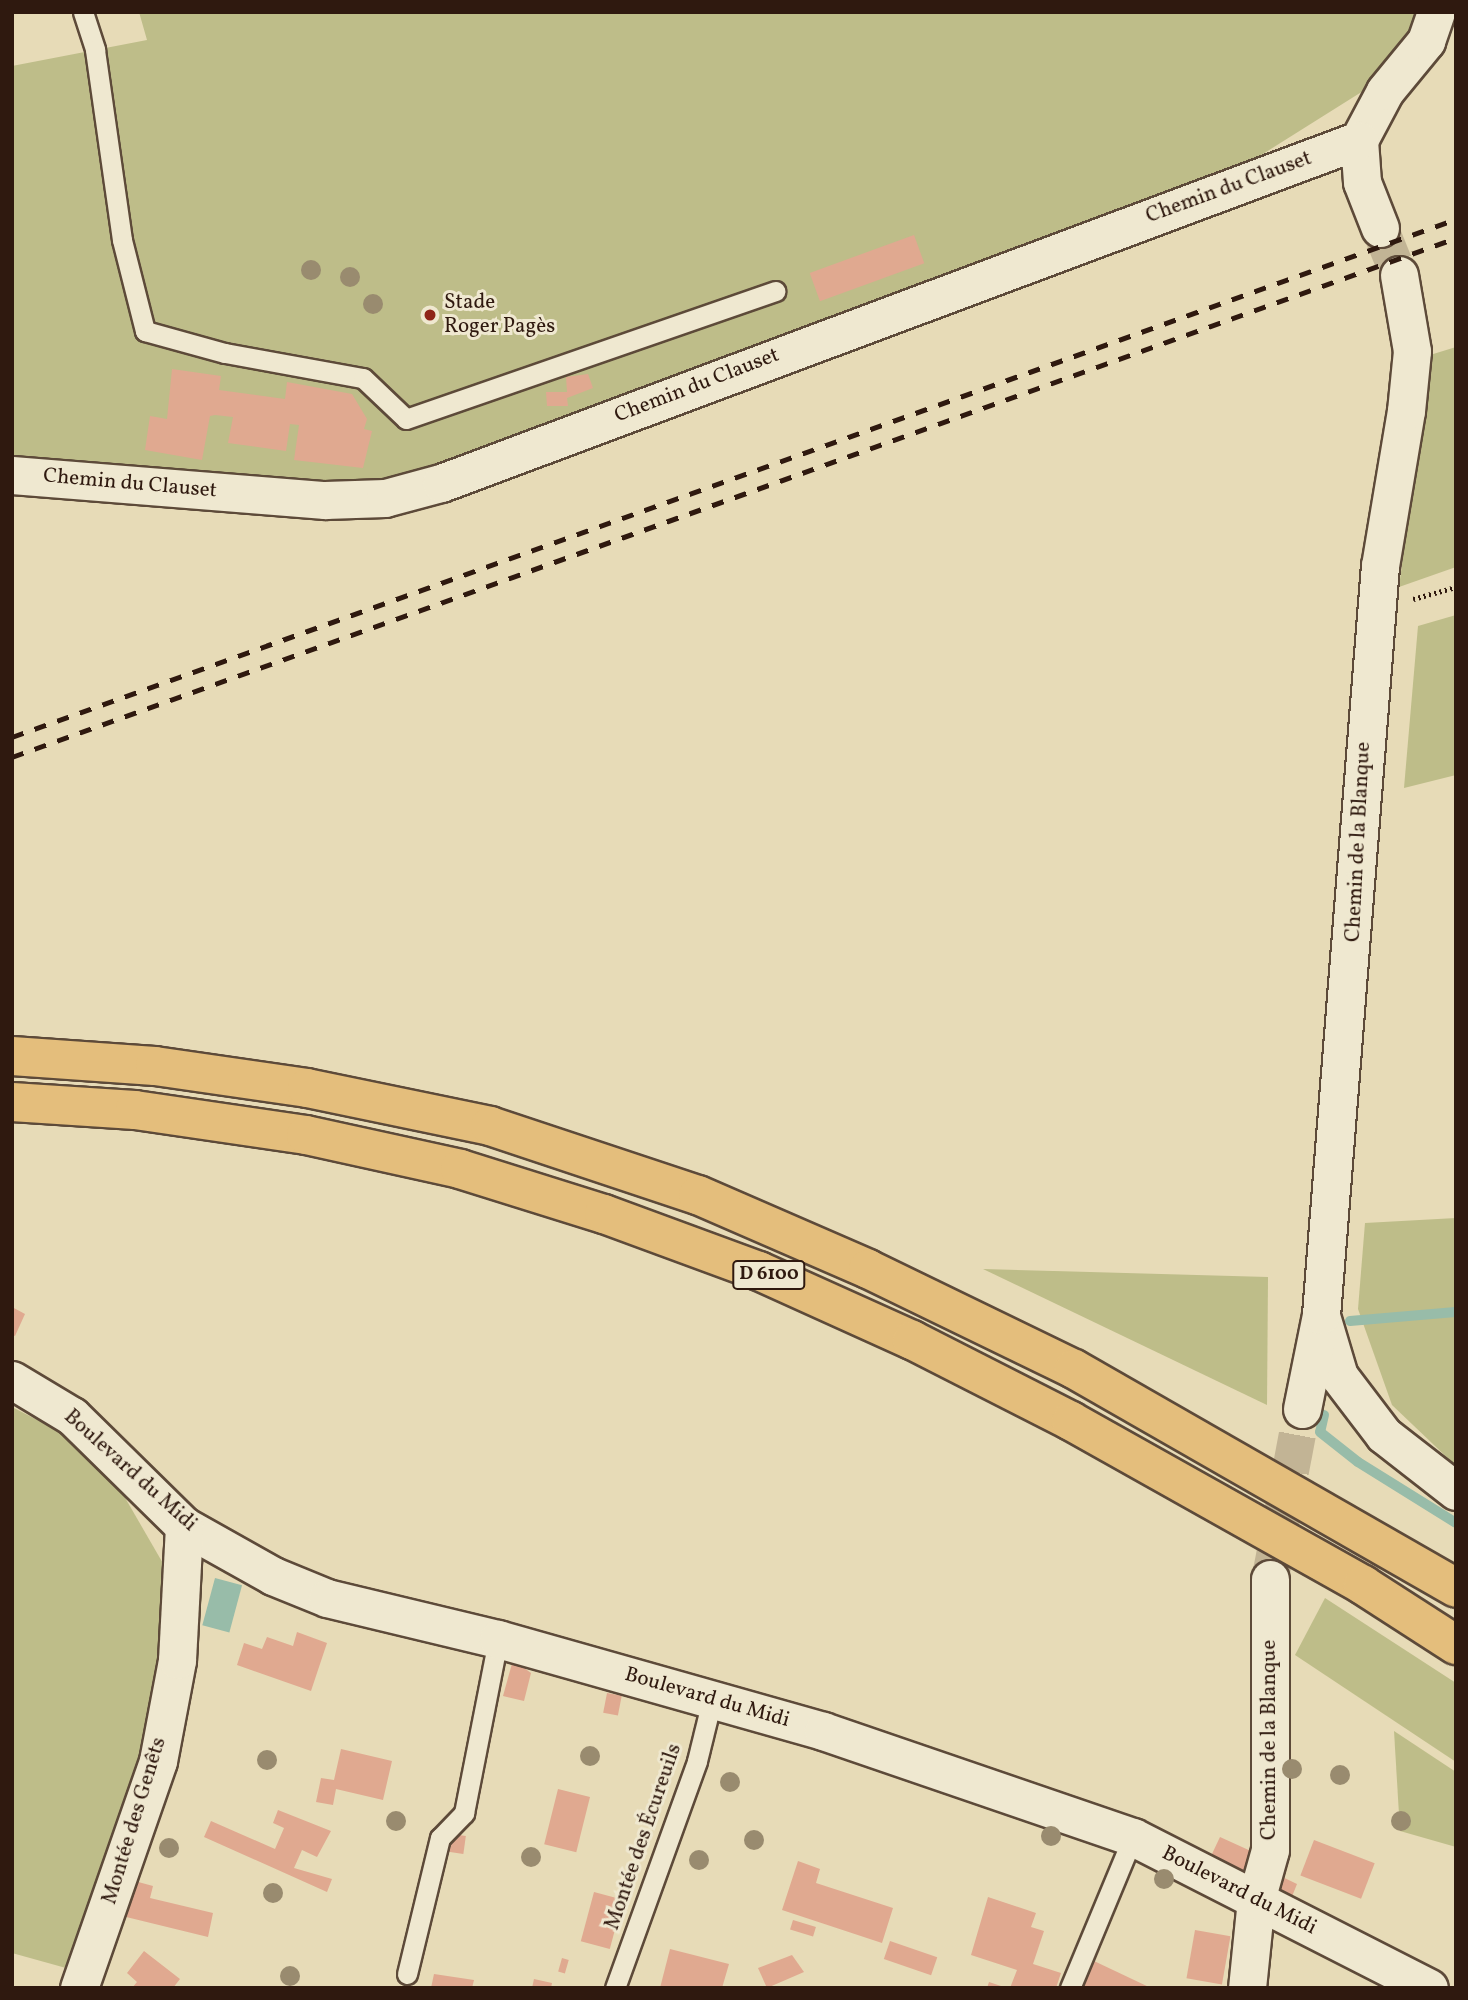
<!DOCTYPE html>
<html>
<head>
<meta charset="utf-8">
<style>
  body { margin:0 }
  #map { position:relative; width:1468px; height:2000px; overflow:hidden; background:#e7dbb7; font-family:Vollkorn,serif }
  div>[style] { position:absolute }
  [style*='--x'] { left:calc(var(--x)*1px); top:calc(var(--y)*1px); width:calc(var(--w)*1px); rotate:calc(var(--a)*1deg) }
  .green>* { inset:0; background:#bebd89 }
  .water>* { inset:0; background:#98bca9; transform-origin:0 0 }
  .stream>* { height:10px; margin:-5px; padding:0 5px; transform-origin:5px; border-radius:5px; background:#98bca9 }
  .building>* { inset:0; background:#e0a990; transform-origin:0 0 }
  .street-tunnel>* { height:37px; margin-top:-18.5px; transform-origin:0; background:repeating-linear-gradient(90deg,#c2b495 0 37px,transparent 0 55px) }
  .path>* { height:4.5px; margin-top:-2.25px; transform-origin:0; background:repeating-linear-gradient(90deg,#2f190f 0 2px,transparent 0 5.5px) }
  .roads { filter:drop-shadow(2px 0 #5d4a39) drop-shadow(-2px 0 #5d4a39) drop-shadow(0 2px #5d4a39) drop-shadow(0 -2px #5d4a39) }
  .lane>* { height:19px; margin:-9.5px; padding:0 9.5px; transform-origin:9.5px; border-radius:9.5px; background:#efe8d0 }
  .street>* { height:37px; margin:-18.5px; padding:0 18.5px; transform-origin:18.5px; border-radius:18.5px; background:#efe8d0 }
  .primary>* { height:38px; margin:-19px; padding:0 19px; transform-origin:19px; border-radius:19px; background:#e4be7c }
  .rail>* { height:5px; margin-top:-2.5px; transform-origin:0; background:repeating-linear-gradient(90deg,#2f190f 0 12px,transparent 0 24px) }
  .trees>* { width:20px; height:20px; margin:-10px; border-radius:50%; background:#998b6f }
  .dots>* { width:19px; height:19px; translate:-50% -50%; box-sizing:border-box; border:4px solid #efe8d0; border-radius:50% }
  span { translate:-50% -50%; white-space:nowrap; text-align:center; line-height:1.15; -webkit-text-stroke:6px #efe8d0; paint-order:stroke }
  .shield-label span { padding:2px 5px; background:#efe8d0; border:2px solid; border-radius:5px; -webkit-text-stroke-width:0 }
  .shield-label { font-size:19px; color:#2f190f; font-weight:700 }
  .street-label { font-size:21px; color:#2f190f }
  .poi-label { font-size:21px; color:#2f190f }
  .left { translate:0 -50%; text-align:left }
  .frame { position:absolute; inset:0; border:14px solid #2f190f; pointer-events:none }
</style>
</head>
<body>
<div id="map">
  <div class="green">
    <div style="clip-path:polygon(139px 12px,1420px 12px,1379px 81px,1239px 169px,419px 475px,339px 489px,12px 462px,12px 66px,147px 40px)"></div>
    <div style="clip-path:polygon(1456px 347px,1456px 567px,1399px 587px,1430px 355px)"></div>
    <div style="clip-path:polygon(1456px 615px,1456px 775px,1404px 788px,1418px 626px)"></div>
    <div style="clip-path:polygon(1456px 1218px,1456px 1466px,1392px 1405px,1358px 1309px,1365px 1223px)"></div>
    <div style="clip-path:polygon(983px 1269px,1268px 1277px,1267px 1405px)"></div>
    <div style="clip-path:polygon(12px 1407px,63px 1433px,120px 1489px,168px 1572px,149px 1760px,84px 1973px,12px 1953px)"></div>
    <div style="clip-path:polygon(1325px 1598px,1456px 1683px,1456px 1762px,1295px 1655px)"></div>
    <div style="clip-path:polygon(1394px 1731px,1456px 1772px,1456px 1847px,1400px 1831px)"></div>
  </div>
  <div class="water">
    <div style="left:215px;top:1578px;width:28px;height:49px;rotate:15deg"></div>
  </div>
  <div class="stream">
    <div style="--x:1350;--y:1321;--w:106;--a:-4.9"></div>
    <div style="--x:1324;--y:1415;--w:17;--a:103"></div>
    <div style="--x:1320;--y:1432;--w:48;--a:38.3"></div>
    <div style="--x:1358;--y:1462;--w:115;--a:31.9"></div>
  </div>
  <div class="building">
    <div style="left:914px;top:235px;width:30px;height:111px;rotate:70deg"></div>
    <div style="clip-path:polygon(172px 369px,221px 376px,219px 390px,285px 399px,287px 382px,352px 394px,367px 419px,364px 429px,372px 431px,363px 468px,294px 460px,299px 425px,290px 424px,286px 451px,228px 443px,233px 417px,215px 415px,210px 416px,202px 460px,145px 450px,150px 416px,167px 419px)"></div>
    <div style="clip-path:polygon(588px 374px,593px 388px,567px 398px,568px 406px,547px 406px,546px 392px,567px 392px,566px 377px)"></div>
    <div style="clip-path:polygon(12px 1307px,25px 1314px,15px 1336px,12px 1335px)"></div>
    <div style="clip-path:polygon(297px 1632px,327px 1643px,311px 1691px,237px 1665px,244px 1643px,262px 1649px,267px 1637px,293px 1646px)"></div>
    <div style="clip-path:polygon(513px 1660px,531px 1673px,524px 1701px,503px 1696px)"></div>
    <div style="left:607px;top:1693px;width:15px;height:20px;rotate:11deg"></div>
    <div style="clip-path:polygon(341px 1749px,392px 1761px,383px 1800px,336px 1789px,333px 1805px,316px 1802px,321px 1778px,334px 1780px)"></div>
    <div style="left:558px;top:1789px;width:33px;height:57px;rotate:14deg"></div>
    <div style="clip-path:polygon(278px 1810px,331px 1831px,317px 1857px,302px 1850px,294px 1868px,332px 1879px,327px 1892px,204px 1837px,211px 1821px,275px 1849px,284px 1828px,273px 1823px)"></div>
    <div style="left:451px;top:1834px;width:15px;height:18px;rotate:8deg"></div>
    <div style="clip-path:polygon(1220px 1837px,1253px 1852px,1247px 1875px,1211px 1856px)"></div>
    <div style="left:1314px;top:1840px;width:65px;height:38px;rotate:21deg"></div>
    <div style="clip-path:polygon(798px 1861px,820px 1869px,816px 1883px,893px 1908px,882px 1943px,782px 1910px)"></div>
    <div style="clip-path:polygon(1274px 1873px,1297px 1884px,1291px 1899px,1269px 1888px)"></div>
    <div style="clip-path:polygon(131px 1880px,153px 1886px,150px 1898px,213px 1913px,208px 1937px,118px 1915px)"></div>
    <div style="left:594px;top:1892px;width:30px;height:51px;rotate:15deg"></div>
    <div style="clip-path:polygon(988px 1897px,1036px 1913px,1031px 1927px,1044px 1931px,1033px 1964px,1061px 1973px,1056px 1988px,1010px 1988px,1017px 1970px,971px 1955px)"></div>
    <div style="left:793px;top:1920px;width:24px;height:10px;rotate:17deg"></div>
    <div style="left:1195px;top:1930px;width:36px;height:49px;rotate:10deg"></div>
    <div style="left:890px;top:1941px;width:50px;height:19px;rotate:19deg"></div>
    <div style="clip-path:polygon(670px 1949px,729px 1964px,722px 1988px,660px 1988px)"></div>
    <div style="clip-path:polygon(144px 1951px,180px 1979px,173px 1988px,132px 1988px,137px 1982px,127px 1973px)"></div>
    <div style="clip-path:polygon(792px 1955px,804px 1972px,767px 1988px,758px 1968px)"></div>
    <div style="left:562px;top:1958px;width:7px;height:14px;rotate:16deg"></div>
    <div style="clip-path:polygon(1094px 1961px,1151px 1988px,1083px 1988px)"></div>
    <div style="clip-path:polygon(434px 1974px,474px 1980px,472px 1988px,431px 1988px)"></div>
    <div style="clip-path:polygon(534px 1979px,552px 1983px,551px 1988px,532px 1988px)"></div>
    <div style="clip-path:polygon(989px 1982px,1004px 1987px,1004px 1988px,987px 1988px)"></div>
  </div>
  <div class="street-tunnel">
    <div style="--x:1380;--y:228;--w:51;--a:68"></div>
    <div style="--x:1270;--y:1579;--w:173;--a:-79.3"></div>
  </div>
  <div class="path">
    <div style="--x:1413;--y:599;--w:45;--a:-15.6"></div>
  </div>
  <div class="roads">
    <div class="lane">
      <div style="--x:83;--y:12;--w:40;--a:72"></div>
      <div style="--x:95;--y:50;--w:192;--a:81.9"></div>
      <div style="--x:122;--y:240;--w:94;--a:75.8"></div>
      <div style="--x:145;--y:331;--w:83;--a:15.4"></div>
      <div style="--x:225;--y:353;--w:140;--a:10.3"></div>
      <div style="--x:363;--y:378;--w:59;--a:43.6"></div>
      <div style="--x:406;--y:419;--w:391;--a:-19.1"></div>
      <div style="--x:407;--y:1974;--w:140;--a:-76.4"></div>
      <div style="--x:440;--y:1838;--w:35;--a:-46"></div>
      <div style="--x:464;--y:1813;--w:177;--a:-78.9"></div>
      <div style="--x:615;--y:1988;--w:241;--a:-70.1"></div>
      <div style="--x:697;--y:1761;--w:63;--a:-76.2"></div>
      <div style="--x:1070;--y:1988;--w:164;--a:-67.4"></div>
    </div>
    <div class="street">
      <div style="--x:1380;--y:228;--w:49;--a:-111.4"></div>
      <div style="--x:1362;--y:182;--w:42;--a:-94.1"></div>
      <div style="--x:1359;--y:140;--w:55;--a:-62"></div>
      <div style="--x:1385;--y:91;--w:65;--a:-50.6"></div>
      <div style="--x:1426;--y:41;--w:31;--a:-71"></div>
      <div style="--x:12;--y:475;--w:314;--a:4.6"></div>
      <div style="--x:325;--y:500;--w:60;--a:-1.9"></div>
      <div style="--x:385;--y:498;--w:58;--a:-15"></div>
      <div style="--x:441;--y:483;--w:980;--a:-20.49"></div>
      <div style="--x:1322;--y:1319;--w:59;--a:73.4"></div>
      <div style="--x:1339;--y:1376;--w:74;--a:52.7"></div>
      <div style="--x:1384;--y:1435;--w:91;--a:37.9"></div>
      <div style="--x:12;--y:1380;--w:70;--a:31"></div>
      <div style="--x:72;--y:1416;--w:157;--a:44.5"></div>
      <div style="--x:184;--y:1526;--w:102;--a:29.3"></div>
      <div style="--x:273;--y:1576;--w:58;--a:22.2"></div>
      <div style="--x:327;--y:1598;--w:176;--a:13.5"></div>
      <div style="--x:498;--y:1639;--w:338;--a:15.8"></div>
      <div style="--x:823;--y:1731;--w:328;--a:18.9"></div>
      <div style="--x:1133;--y:1837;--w:332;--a:27"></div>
      <div style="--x:1302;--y:1409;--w:96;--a:-78.6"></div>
      <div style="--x:1321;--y:1315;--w:751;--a:-85.5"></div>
      <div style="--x:1380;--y:566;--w:157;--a:-80.5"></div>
      <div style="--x:1406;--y:411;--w:60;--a:-84.3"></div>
      <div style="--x:1412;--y:351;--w:77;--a:-99.7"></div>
      <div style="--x:79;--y:1988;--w:240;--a:-70.8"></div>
      <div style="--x:158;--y:1761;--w:103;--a:-79.3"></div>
      <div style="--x:177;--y:1660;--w:134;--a:-87"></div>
      <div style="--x:1247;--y:1988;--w:88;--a:-84.2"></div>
      <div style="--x:1256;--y:1900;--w:52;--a:-74.4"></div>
      <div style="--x:1270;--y:1850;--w:271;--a:-90"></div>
    </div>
    <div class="primary">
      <div style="--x:12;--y:1056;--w:143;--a:4"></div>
      <div style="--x:155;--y:1066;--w:154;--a:8.2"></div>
      <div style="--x:307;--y:1088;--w:187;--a:11.7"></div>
      <div style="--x:490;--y:1126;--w:219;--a:18.4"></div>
      <div style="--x:698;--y:1195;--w:185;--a:23.5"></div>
      <div style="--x:868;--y:1269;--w:229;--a:25.9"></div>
      <div style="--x:1074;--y:1369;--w:440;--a:29.8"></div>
      <div style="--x:12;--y:1102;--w:123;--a:3.7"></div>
      <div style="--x:135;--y:1110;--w:173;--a:8.3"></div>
      <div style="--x:306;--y:1135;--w:158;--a:12.4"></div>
      <div style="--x:460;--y:1169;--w:151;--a:17.4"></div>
      <div style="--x:604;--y:1214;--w:165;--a:20.2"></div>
      <div style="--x:759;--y:1271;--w:168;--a:24.3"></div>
      <div style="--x:912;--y:1340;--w:178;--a:27"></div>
      <div style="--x:1071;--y:1421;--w:335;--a:29.3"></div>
      <div style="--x:1363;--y:1585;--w:111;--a:32.8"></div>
    </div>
  </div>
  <div class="rail">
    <div style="--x:12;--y:737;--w:1534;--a:-19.73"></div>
    <div style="--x:12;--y:757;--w:1534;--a:-19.77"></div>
  </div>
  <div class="trees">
    <div style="left:311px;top:270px"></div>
    <div style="left:350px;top:277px"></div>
    <div style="left:373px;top:304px"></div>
    <div style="left:590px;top:1756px"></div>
    <div style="left:267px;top:1760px"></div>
    <div style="left:1292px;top:1769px"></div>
    <div style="left:1340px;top:1775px"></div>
    <div style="left:730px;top:1782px"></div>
    <div style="left:396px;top:1821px"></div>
    <div style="left:1401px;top:1821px"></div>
    <div style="left:1051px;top:1836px"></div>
    <div style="left:754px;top:1840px"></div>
    <div style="left:169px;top:1848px"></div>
    <div style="left:531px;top:1857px"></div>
    <div style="left:699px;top:1860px"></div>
    <div style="left:1164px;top:1879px"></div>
    <div style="left:273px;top:1893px"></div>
    <div style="left:290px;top:1976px"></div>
  </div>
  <div class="dots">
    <div style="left:430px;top:315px;background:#8f2418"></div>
  </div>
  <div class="shield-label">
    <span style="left:769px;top:1275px">D 6100</span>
  </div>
  <div class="street-label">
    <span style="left:1229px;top:188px;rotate:-20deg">Chemin du Clauset</span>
    <span style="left:697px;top:386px;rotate:-21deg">Chemin du Clauset</span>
    <span style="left:130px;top:484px;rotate:5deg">Chemin du Clauset</span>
    <span style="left:1359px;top:842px;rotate:-87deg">Chemin de la Blanque</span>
    <span style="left:130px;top:1471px;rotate:42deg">Boulevard du Midi</span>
    <span style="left:707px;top:1698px;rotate:16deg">Boulevard du Midi</span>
    <span style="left:1270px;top:1740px;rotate:-90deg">Chemin de la Blanque</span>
    <span style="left:135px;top:1821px;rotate:-73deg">Montée des Genêts</span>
    <span style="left:644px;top:1837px;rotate:-71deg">Montée des Écureuils</span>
    <span style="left:1239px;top:1891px;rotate:27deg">Boulevard du Midi</span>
  </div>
  <div class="poi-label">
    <span class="left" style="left:444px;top:315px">Stade<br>Roger Pagès</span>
  </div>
  <div class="frame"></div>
</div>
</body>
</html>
